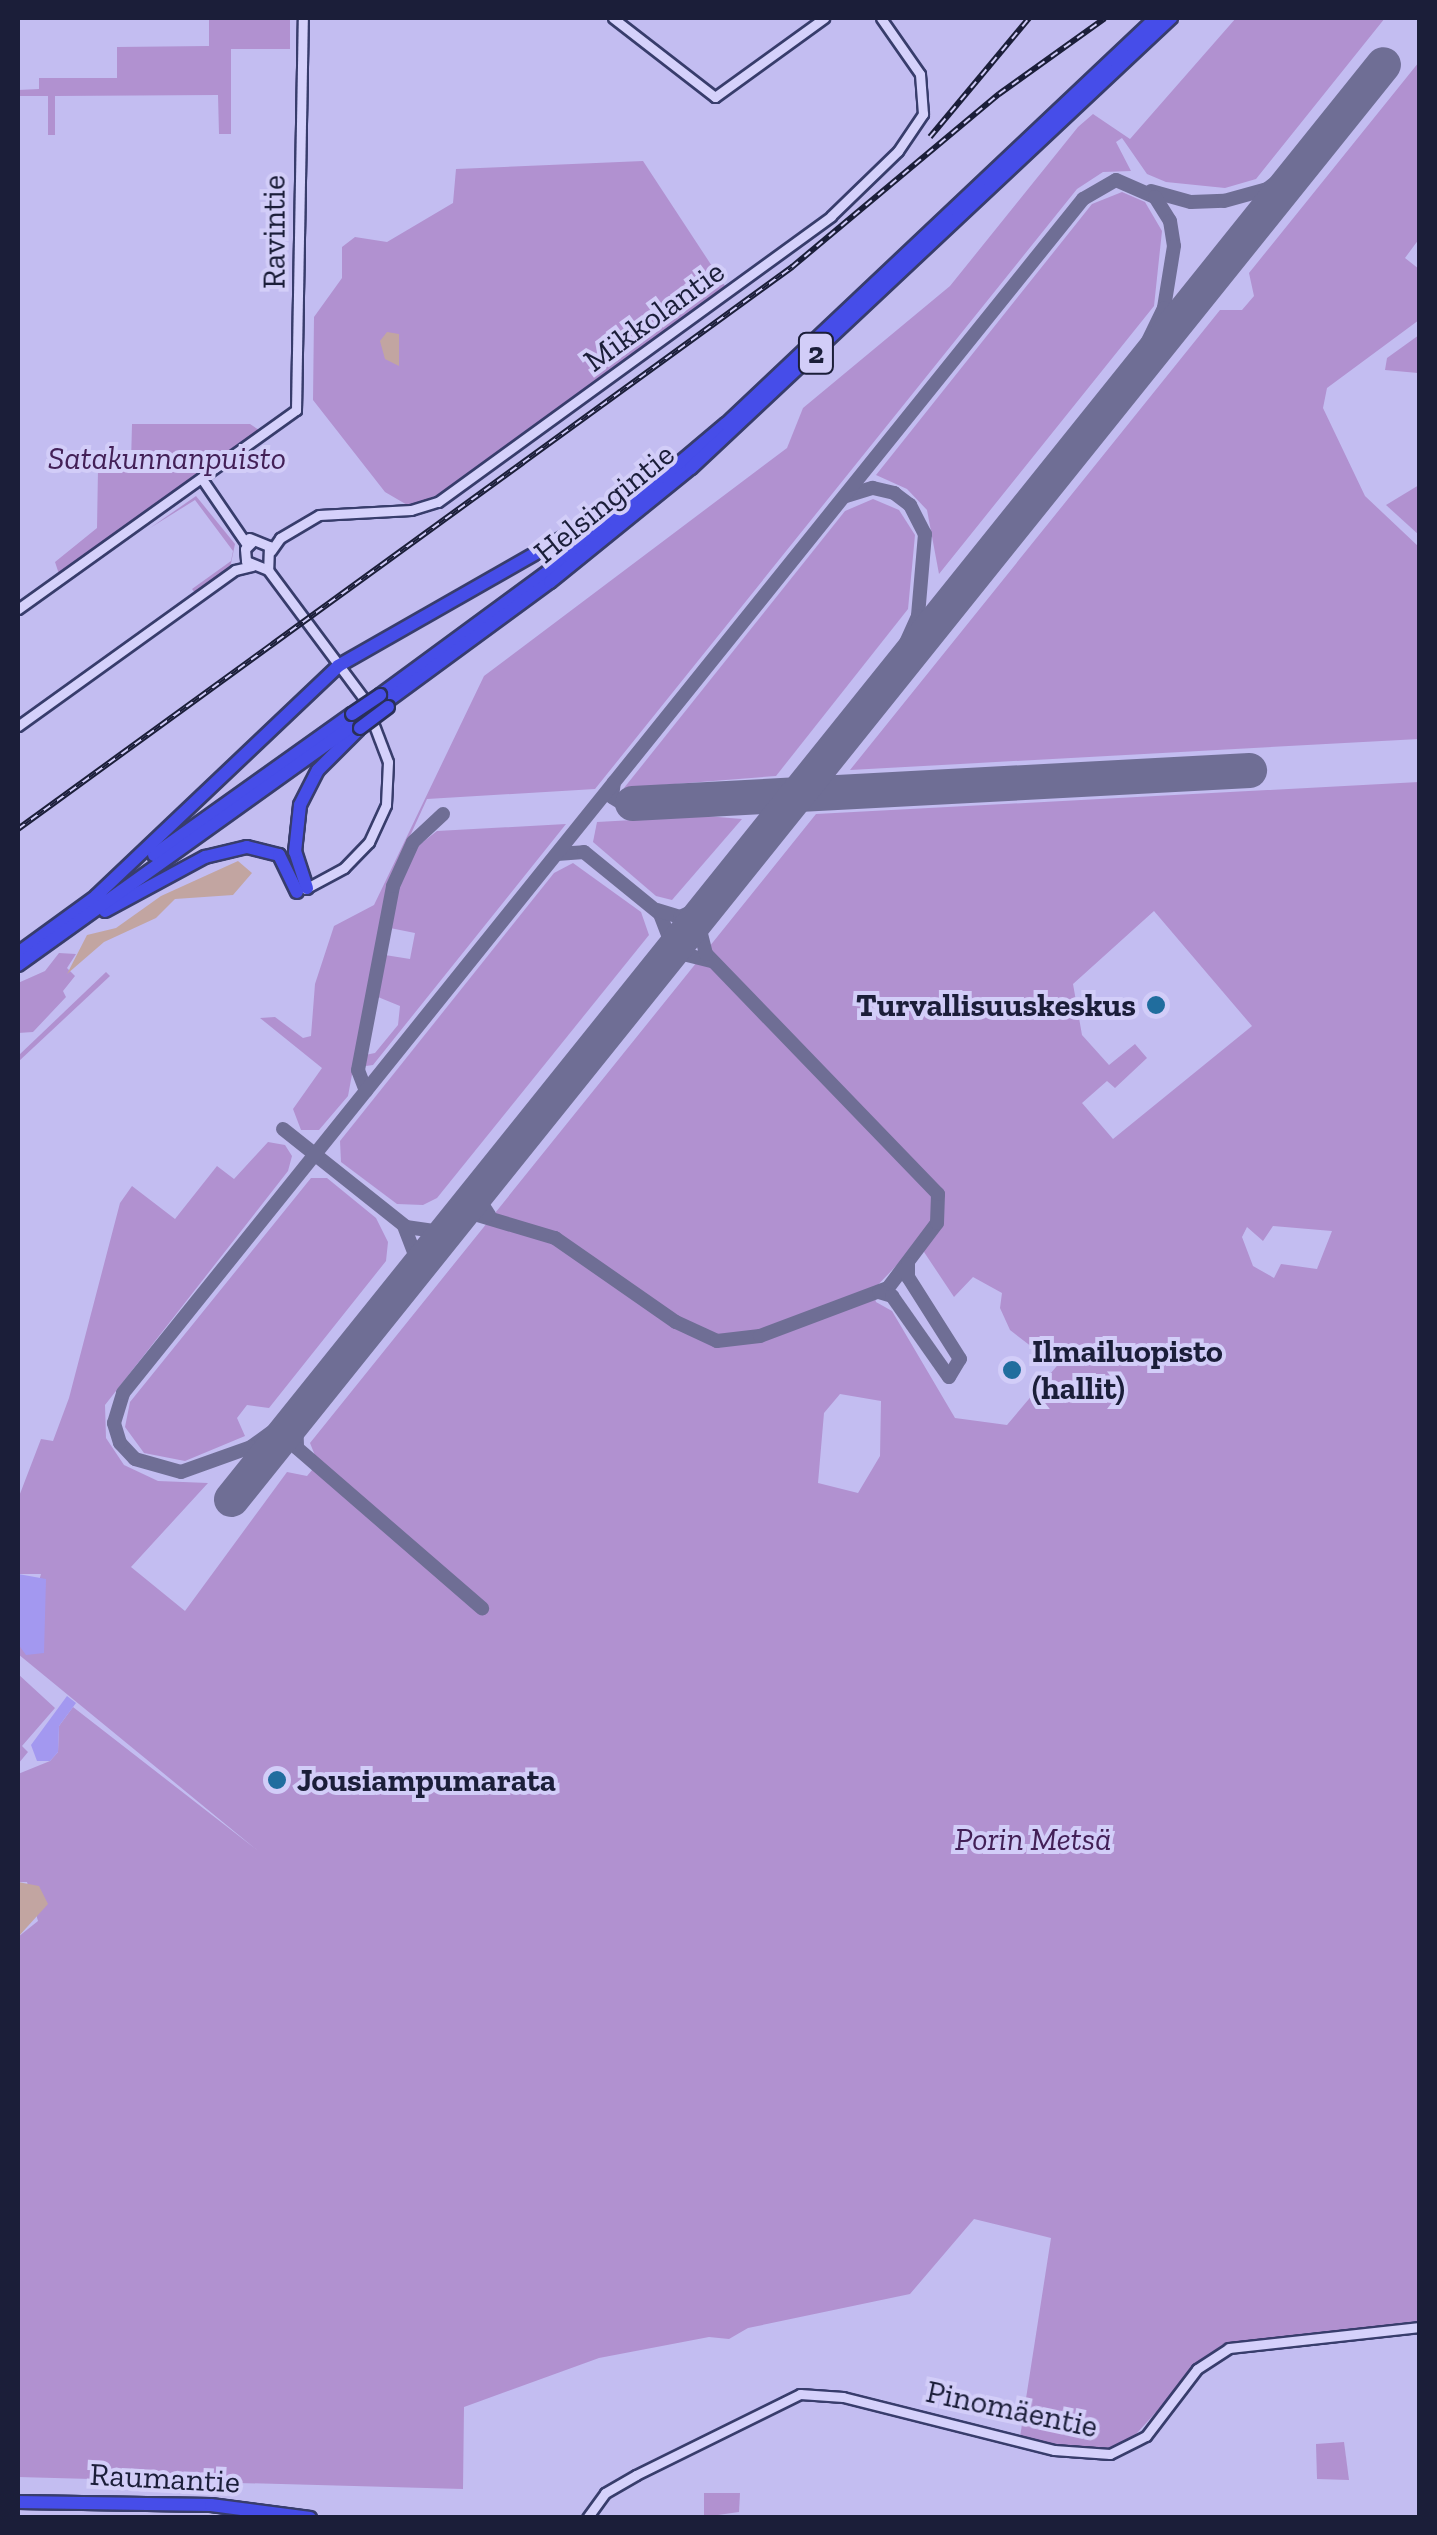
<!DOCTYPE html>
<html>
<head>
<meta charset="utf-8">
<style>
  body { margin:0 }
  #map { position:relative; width:1437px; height:2535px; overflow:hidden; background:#c3bdf1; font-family:"Zilla Slab",serif }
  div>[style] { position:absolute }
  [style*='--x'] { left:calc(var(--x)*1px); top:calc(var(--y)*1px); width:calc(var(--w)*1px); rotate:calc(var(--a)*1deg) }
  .green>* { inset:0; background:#b191d0 }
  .sand>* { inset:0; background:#a398f0 }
  .water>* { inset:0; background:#c2a5a1 }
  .taxiway>* { height:14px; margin:-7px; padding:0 7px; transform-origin:7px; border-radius:7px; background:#6f6e95 }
  .runway>* { height:35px; margin:-17.5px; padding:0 17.5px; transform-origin:17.5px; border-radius:17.5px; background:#6f6e95 }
  .roads { filter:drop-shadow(2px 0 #383d6c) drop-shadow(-2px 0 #383d6c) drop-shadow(0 2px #383d6c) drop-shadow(0 -2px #383d6c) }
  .secondary>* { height:9px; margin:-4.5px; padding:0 4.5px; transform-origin:4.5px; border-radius:4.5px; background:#d5d1fb }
  .highway>* { height:12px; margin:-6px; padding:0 6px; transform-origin:6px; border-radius:6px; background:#464de9 }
  .rail>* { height:6px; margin-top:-3px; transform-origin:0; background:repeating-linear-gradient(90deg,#d2cdf8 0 8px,#1b1e39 0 16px); box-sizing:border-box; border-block:2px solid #1b1e39 }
  .bridges { filter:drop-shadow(2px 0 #2a3058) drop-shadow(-2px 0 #2a3058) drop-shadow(0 2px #2a3058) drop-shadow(0 -2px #2a3058) }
  .highway-bridge>* { height:12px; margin:-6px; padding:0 6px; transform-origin:6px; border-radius:6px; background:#464de9 }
  .dots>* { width:28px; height:28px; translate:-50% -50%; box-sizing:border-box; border:5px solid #d2cdf8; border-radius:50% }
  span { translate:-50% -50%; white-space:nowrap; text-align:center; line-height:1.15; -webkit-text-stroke:8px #d2cdf8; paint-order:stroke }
  .shield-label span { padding:2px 8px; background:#d2cdf8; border:2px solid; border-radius:8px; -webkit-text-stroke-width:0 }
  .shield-label { font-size:30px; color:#1b1e39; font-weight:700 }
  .street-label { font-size:32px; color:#1b1e39 }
  .park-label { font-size:32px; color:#432057; font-style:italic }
  .poi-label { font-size:32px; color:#1b1e39; font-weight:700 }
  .right { translate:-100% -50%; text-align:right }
  .left { translate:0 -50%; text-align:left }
  .frame { position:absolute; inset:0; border:20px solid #1b1e39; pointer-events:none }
</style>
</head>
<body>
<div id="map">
  <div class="green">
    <div style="clip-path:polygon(209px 18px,290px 18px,290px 49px,231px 49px,231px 134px,219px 134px,218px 95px,55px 96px,55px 135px,48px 135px,48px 96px,18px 96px,18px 90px,39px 89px,39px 78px,117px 78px,117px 47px,209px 46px)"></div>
    <div style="clip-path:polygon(1236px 18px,1385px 18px,1256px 179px,1225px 188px,1166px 182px,1147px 174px,1122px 138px,1116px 142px,1131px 171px,1103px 172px,1077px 189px,595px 789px,427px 799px,387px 886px,348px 1096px,319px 1130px,301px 1130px,293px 1109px,322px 1068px,260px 1018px,275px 1017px,303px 1038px,311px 1036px,315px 984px,334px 926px,374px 905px,484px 676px,787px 448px,803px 408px,950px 286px,1078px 127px,1093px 114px,1130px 139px)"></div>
    <div style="clip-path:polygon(1419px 62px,1419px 239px,1405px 258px,1419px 269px,1419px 320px,1327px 388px,1323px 408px,1365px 496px,1419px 547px,1419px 739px,850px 770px,1220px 310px,1242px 310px,1254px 296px,1249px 273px)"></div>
    <div style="clip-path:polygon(643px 161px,727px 289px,445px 492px,409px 506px,385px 492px,313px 400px,314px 317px,342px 278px,342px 247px,355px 237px,387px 242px,453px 203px,456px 169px)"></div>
    <div style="clip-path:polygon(1122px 192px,1145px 202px,1162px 231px,1154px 306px,939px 574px,927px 510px,907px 489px,876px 475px,1092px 204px)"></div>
    <div style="clip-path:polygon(1419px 335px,1419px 385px,1418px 373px,1385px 370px,1387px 358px)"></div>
    <div style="clip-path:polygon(132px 424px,250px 424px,259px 430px,59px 574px,55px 562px,97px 528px,98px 469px,55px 463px,131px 463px)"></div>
    <div style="clip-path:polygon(1419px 485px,1419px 535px,1386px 505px)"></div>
    <div style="clip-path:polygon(196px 496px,235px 544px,230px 568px,195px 593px,192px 589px,231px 561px,233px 551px,195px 500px,150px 528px)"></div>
    <div style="clip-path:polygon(873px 499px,899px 510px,915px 535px,908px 609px,776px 776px,624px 788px,845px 511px)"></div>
    <div style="clip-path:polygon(evenodd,1419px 782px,1419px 2323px,1234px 2342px,1196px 2368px,1128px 2443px,1107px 2450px,1053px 2446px,1020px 2437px,1051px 2238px,974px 2219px,910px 2294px,748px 2328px,729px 2339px,709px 2337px,599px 2358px,464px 2407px,463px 2489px,18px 2477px,18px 1937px,38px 1921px,27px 1882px,18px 1882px,18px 1774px,50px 1761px,58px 1752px,59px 1726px,73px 1707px,257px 1850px,18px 1654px,41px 1574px,18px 1574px,18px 1499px,41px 1439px,53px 1441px,69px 1398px,120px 1203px,132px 1186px,175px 1219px,217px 1166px,234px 1179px,268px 1142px,285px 1145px,292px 1156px,288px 1171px,105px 1405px,106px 1438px,124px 1465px,158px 1481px,208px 1483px,131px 1567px,185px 1611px,287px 1472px,307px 1476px,318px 1463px,310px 1443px,816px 814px,1419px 782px,1154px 911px,1252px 1026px,1113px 1139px,1082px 1103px,1107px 1081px,1115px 1088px,1147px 1058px,1135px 1044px,1109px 1065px,1082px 1035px,1073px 984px,1154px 911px,1419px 782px,1273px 1226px,1332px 1231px,1317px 1269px,1281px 1264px,1274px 1278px,1253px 1266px,1242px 1237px,1247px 1227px,1263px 1241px,1273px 1226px,1419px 782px,918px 1243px,954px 1297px,973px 1277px,1002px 1293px,1000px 1308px,1010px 1330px,1032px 1347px,1067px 1354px,1007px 1425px,955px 1418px,892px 1311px,876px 1302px,873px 1290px,918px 1243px,1419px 782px,840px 1394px,881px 1401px,880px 1456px,858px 1493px,818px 1483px,824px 1413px,840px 1394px)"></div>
    <div style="clip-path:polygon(706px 816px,742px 819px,672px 900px,656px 896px,593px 842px,597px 822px)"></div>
    <div style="clip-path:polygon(566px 824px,373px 1065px,366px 1066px,365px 1055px,375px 1053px,398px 1025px,400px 1006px,378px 997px,385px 955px,410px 959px,415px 933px,390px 928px,402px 875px,419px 845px,437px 831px)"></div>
    <div style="clip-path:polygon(573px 863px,641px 912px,649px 935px,437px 1198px,423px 1205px,397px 1204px,341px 1162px,340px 1141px,554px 873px)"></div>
    <div style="clip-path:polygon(59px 953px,76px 954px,67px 968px,75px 976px,63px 991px,66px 997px,33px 1032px,18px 1033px,18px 983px,45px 971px)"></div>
    <div style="clip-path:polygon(106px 972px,110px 976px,18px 1062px,18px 1056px)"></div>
    <div style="clip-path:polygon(311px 1178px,327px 1178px,376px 1218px,388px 1242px,386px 1261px,269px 1408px,247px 1405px,237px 1418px,245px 1436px,185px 1461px,144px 1453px,125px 1427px,130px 1402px)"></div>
    <div style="clip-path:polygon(18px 1674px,55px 1708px,22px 1746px,28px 1752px,18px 1764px)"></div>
    <div style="clip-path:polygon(1344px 2442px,1349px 2480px,1317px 2479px,1316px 2444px)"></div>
    <div style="clip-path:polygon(704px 2493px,740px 2493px,739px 2512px,704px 2517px)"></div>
  </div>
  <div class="sand">
    <div style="clip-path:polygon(18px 1574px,46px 1579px,44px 1653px,26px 1655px,18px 1644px)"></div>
    <div style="clip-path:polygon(67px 1696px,76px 1703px,59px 1726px,58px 1752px,50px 1761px,37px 1761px,31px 1745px)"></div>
  </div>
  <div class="water">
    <div style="clip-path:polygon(387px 332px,399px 334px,399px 366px,385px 359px,380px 341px)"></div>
    <div style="clip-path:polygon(238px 861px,252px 873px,233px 895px,175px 899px,156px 918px,104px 942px,67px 974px,87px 935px,116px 928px,161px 896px)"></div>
    <div style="clip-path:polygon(18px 1882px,39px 1886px,48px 1904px,18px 1937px)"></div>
  </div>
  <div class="taxiway">
    <div style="--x:1151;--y:191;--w:41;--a:15.4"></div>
    <div style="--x:1191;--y:202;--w:33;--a:-2"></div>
    <div style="--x:1224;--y:201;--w:45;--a:-15.6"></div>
    <div style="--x:1267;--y:189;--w:50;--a:-36.9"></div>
    <div style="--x:846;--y:496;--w:28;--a:-17"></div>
    <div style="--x:873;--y:488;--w:22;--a:13"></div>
    <div style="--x:894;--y:493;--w:20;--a:37"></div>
    <div style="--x:910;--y:505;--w:33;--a:63"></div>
    <div style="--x:925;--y:534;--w:82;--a:94.9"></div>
    <div style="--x:918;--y:616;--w:66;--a:114.2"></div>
    <div style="--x:614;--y:782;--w:15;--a:98"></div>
    <div style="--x:612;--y:797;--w:13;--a:32"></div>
    <div style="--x:557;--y:854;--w:27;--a:-4"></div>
    <div style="--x:584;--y:852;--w:98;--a:39.2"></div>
    <div style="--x:660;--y:914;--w:26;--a:69"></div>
    <div style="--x:669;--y:938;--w:31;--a:111"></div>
    <div style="--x:657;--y:910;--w:24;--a:17"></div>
    <div style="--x:680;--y:917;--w:29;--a:-25"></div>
    <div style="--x:662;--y:963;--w:23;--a:-23"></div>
    <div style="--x:683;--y:954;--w:30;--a:14"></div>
    <div style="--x:366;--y:1091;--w:22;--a:-111"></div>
    <div style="--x:358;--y:1070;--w:187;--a:-79.2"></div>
    <div style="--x:393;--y:886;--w:48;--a:-65.6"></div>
    <div style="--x:413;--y:842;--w:41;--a:-43"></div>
    <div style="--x:283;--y:1129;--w:157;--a:38.5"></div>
    <div style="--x:406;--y:1227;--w:28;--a:8"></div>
    <div style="--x:434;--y:1231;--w:41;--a:-25.9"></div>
    <div style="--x:471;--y:1213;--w:88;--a:16.6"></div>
    <div style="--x:555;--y:1238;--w:147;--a:34.8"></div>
    <div style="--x:676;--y:1322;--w:45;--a:24.9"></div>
    <div style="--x:717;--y:1341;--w:43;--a:-6.6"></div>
    <div style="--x:760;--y:1336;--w:137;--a:-20.6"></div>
    <div style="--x:888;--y:1288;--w:81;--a:-53"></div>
    <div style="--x:937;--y:1223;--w:29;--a:-88"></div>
    <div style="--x:938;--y:1194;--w:334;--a:-134"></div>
    <div style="--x:706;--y:954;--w:29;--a:-104"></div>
    <div style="--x:699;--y:926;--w:23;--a:-67"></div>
    <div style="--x:484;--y:1183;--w:18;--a:103"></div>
    <div style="--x:480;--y:1201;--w:17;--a:57"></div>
    <div style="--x:404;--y:1226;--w:31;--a:69"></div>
    <div style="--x:415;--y:1255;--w:28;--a:111"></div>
    <div style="--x:879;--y:1292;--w:14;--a:17"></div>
    <div style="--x:892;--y:1296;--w:99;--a:54.9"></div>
    <div style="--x:949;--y:1377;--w:21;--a:-59"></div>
    <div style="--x:960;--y:1359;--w:97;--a:-122.4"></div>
    <div style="--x:908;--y:1277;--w:13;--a:-90"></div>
    <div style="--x:302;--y:1410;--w:63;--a:144"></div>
    <div style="--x:251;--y:1447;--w:74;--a:160.3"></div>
    <div style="--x:181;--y:1472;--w:48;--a:-164.2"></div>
    <div style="--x:135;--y:1459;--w:22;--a:-133"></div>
    <div style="--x:120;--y:1443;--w:21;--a:-107"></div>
    <div style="--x:114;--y:1423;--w:31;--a:-73"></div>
    <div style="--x:123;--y:1393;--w:1532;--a:-51.2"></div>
    <div style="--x:1083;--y:199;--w:38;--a:-30"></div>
    <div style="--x:1116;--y:180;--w:43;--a:23.6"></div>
    <div style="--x:1155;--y:197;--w:28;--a:58"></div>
    <div style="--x:1170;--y:221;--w:25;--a:81"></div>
    <div style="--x:1174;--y:246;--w:63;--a:99.2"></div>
    <div style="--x:1164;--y:308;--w:80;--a:115.9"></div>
    <div style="--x:296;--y:1417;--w:31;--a:88"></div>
    <div style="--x:297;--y:1448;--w:245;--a:40.9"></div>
  </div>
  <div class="runway">
    <div style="--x:632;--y:803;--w:618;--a:-3.06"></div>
    <div style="--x:231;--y:1499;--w:1840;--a:-51.24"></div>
  </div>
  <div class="roads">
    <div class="secondary">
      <div style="--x:613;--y:18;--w:129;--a:37.8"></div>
      <div style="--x:715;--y:97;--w:135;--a:-35.9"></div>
      <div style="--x:202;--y:479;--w:80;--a:55.7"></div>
      <div style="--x:249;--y:538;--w:22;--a:22"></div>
      <div style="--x:269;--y:546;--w:24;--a:92"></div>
      <div style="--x:253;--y:541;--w:11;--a:135"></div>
      <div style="--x:245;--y:549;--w:12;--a:85"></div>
      <div style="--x:246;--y:561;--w:24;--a:22"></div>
      <div style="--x:268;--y:570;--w:161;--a:53.3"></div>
      <div style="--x:364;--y:699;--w:67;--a:69.1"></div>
      <div style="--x:388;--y:762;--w:43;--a:92.7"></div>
      <div style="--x:386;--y:805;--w:41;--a:114.7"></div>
      <div style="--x:369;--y:842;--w:36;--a:134"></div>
      <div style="--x:344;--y:868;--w:44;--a:151.7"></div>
      <div style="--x:271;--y:551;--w:16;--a:-55"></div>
      <div style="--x:280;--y:538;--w:45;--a:-30.5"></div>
      <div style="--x:319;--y:515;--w:92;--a:-3.1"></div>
      <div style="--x:411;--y:510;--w:28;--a:-17"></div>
      <div style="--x:438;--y:502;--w:486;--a:-36"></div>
      <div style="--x:831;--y:216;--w:93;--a:-44.1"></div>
      <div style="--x:898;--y:151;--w:45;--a:-56"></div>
      <div style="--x:923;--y:114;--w:40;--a:-94.3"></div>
      <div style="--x:920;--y:74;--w:68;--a:-124.9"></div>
      <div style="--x:18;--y:609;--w:342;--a:-35.6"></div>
      <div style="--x:296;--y:410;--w:392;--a:-89"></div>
      <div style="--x:18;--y:726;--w:267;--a:-35.7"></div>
      <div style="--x:235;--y:570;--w:18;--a:-13"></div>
      <div style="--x:587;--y:2518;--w:31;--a:-54"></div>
      <div style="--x:605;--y:2493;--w:36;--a:-30"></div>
      <div style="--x:636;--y:2475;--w:183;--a:-26.3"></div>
      <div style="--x:800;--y:2394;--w:43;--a:4"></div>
      <div style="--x:843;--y:2397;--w:218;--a:14.1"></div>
      <div style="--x:1054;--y:2450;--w:56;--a:4.1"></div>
      <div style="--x:1110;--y:2454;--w:40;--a:-26.6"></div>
      <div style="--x:1146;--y:2436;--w:84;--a:-52.7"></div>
      <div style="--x:1197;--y:2369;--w:38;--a:-33"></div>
      <div style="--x:1229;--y:2348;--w:192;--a:-6.3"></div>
    </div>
    <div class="highway">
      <div style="--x:380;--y:695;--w:235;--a:-36.3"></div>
      <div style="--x:569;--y:556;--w:205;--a:-40.1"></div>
      <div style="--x:726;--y:424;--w:591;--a:-43.36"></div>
      <div style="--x:385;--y:703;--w:205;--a:-36.3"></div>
      <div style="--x:550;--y:582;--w:181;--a:-39"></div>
      <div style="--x:691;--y:468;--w:658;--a:-43.15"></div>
      <div style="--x:154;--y:855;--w:243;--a:-35.5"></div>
      <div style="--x:307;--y:888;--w:38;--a:-108"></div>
      <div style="--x:295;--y:852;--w:47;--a:-83.9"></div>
      <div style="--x:300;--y:805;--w:39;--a:-63"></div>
      <div style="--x:318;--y:770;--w:57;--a:-45"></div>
      <div style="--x:96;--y:896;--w:334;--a:-43.5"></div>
      <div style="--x:338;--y:666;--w:321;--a:-29.7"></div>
      <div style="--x:105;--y:911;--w:114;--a:-28.4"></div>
      <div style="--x:205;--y:857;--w:43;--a:-13.4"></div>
      <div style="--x:247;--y:847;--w:33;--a:14"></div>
      <div style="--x:279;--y:855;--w:41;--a:64.1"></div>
      <div style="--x:18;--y:953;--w:102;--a:-35.9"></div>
      <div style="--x:18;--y:965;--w:417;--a:-35.6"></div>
      <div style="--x:18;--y:2502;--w:193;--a:0.9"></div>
      <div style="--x:211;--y:2505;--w:100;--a:7.5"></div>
    </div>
  </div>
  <div class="rail">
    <div style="--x:930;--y:137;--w:155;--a:-50.2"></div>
    <div style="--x:18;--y:829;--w:957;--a:-35.98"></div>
    <div style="--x:792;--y:267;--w:270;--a:-39.9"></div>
    <div style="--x:999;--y:94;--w:130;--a:-35.6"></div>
  </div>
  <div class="bridges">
    <div class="highway-bridge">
      <div style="--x:352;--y:714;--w:34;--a:-34"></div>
      <div style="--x:360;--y:728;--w:35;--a:-37"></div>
    </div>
  </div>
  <div class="dots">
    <div style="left:1156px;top:1005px;background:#206d9e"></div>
    <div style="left:1012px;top:1370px;background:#206d9e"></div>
    <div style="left:277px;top:1780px;background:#206d9e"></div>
  </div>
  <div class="shield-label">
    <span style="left:816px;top:353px">2</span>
  </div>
  <div class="street-label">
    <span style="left:274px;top:232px;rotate:-90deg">Ravintie</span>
    <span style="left:654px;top:316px;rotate:-36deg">Mikkolantie</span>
    <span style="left:604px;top:503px;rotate:-39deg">Helsingintie</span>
    <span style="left:1012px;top:2409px;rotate:12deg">Pinomäentie</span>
    <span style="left:165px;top:2478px;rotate:3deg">Raumantie</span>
  </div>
  <div class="park-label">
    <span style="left:167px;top:458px">Satakunnanpuisto</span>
    <span style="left:1033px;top:1839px">Porin Metsä</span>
  </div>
  <div class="poi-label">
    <span class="right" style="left:1136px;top:1005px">Turvallisuuskeskus</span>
    <span class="left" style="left:1032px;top:1370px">Ilmailuopisto<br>(hallit)</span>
    <span class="left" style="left:297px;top:1780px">Jousiampumarata</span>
  </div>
  <div class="frame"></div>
</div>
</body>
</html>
